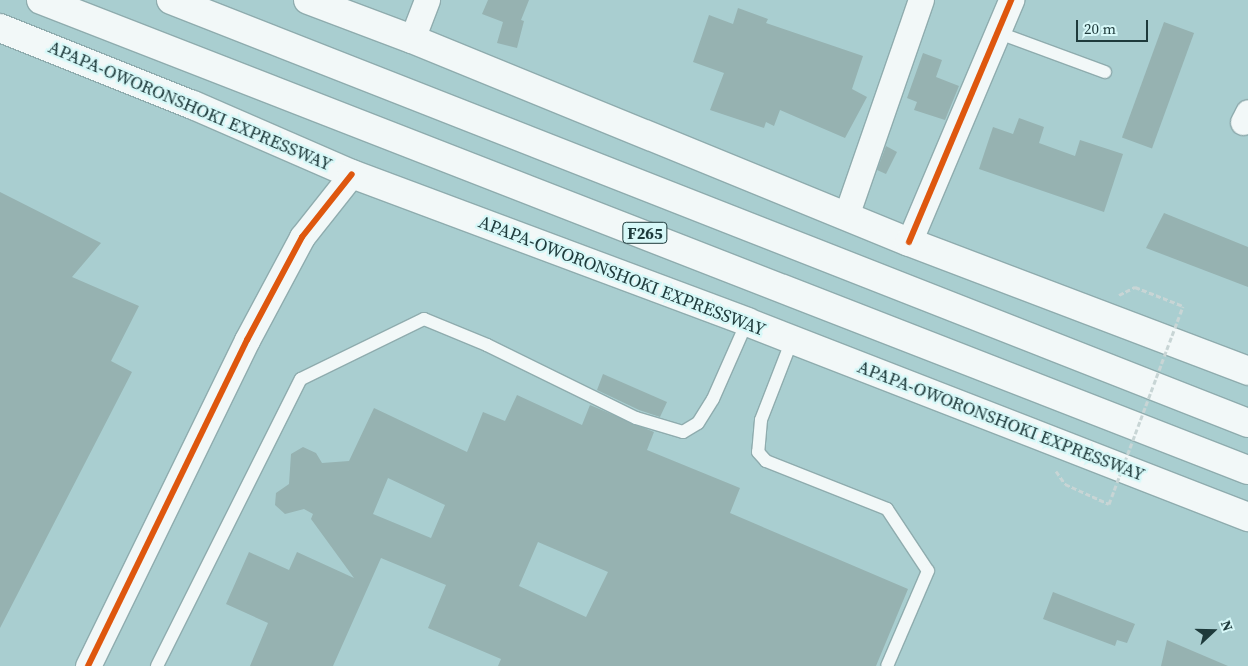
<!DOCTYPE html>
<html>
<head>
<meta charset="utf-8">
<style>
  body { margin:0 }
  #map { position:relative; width:1248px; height:666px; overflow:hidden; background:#a9ced0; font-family:"Source Serif 4",serif }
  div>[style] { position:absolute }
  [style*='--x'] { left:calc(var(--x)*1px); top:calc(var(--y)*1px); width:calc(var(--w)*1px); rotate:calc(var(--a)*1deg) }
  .building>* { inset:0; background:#96b2b1; transform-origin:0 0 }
  .path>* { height:3px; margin-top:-1.5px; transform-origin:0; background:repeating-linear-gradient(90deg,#c8d5d5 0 5px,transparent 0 7.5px) }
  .roads { filter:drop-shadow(1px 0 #8facae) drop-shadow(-1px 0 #8facae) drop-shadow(0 1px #8facae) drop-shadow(0 -1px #8facae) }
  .service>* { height:12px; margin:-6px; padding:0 6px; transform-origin:6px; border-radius:6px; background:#f2f8f8 }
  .minor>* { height:25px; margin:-12.5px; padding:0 12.5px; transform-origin:12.5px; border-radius:12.5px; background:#f2f8f8 }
  .primary>* { height:28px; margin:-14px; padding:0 14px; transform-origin:14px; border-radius:14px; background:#f2f8f8 }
  .motorway>* { height:28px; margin:-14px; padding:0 14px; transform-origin:14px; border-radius:14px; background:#f2f8f8 }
  .path-bridge>* { height:3px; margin-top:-1.5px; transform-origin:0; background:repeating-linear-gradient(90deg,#c8d5d5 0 5px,transparent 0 7.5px) }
  .cycleway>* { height:6px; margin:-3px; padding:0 3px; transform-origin:3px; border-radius:3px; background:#de570e }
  span { translate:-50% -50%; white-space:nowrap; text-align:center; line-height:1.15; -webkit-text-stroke:4.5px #d7f8f8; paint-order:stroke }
  .shield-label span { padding:1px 4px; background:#d7f8f8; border:1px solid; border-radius:4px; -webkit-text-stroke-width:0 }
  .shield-label { font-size:16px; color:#1e3a3b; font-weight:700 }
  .street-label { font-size:18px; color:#1e3a3b }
  .north { position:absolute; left:1188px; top:606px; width:50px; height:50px; -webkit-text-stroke:4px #d7f8f8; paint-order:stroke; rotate:69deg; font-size:14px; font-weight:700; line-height:20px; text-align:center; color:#1e3a3b }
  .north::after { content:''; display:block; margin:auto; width:18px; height:22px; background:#1e3a3b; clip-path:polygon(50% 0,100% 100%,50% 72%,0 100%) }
  .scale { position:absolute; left:1076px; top:20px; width:72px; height:22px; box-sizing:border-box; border:2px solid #1e3a3b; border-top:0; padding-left:6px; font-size:15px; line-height:18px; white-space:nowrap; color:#1e3a3b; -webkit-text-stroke:4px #d7f8f8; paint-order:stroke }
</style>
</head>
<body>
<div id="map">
  <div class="building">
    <div style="clip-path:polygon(488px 0,529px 0,521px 20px,524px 21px,517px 48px,497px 43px,503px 22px,482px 14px)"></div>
    <div style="clip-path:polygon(738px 8px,768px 19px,766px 23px,863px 56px,852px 89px,867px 97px,845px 138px,780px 110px,774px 126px,766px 122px,764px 128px,710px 110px,724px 73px,693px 62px,709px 15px,733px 24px)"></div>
    <div style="left:1164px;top:22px;width:32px;height:123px;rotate:20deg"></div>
    <div style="clip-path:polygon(923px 53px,942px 60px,936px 77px,959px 86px,945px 120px,914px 110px,917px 102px,907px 98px)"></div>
    <div style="clip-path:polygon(1019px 118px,1044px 127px,1039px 143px,1075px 156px,1080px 140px,1123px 154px,1104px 212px,979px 169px,993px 127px,1013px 134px)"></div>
    <div style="clip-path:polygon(886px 146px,897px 152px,886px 174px,877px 170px)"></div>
    <div style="clip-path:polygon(0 192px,101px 243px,72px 277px,139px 306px,111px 361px,132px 372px,0 628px)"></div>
    <div style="clip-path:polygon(1164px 213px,1248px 247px,1248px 287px,1146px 248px)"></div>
    <div style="clip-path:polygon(603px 374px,667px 402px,660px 417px,639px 410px,597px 390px)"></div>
    <div style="clip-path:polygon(evenodd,517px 395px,582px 425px,590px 405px,654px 432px,647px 450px,740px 488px,730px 513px,908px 589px,876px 666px,498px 666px,501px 659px,428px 628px,446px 585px,381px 558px,333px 666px,250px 666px,268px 623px,226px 604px,249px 552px,289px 570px,297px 552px,354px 578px,311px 519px,313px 514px,304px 509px,285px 514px,275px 505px,276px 493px,289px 484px,291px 454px,303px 447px,316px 453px,322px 463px,349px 461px,374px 408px,467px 452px,483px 412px,505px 421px,517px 395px,388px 478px,445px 505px,431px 538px,373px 514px,388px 478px,517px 395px,538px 542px,608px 572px,586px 617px,519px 586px,538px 542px)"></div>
    <div style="clip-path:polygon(1053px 592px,1135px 624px,1127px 643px,1117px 640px,1115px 646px,1043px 619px)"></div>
    <div style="clip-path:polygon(1167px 640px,1228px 666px,1161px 666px)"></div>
  </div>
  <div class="path">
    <div style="--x:1119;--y:295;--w:18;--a:-27"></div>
    <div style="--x:1135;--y:287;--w:52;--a:21.6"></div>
    <div style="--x:1056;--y:471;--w:16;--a:55"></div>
    <div style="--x:1065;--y:484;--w:48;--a:24.4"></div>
  </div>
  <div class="roads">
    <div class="service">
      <div style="--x:999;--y:33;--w:113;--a:20.2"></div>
      <div style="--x:792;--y:340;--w:86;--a:111.2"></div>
      <div style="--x:761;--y:420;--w:32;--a:95"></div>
      <div style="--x:758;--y:452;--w:12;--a:48"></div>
      <div style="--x:766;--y:461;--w:130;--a:21.6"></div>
      <div style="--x:887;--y:509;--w:74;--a:56.5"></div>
      <div style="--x:928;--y:571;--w:103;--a:113.3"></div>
      <div style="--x:157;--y:666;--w:321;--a:-63.4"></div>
      <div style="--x:301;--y:379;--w:137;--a:-26"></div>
      <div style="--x:424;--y:319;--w:68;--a:22.4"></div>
      <div style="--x:487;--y:345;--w:166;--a:26.1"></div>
      <div style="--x:636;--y:418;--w:49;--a:16.6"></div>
      <div style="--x:683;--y:432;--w:17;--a:-31"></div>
      <div style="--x:698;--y:423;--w:28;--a:-58"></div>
      <div style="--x:713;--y:399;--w:84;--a:-66.2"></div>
    </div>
    <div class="minor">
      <div style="--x:412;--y:39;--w:42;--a:-69"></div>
      <div style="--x:1243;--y:122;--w:11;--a:-63"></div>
      <div style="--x:846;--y:216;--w:229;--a:-70.9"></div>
      <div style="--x:909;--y:242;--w:263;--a:-67.1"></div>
      <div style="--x:88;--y:666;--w:363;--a:-64"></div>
      <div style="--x:247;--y:340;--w:117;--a:-61.9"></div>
      <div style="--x:302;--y:237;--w:80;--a:-51.6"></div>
    </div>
    <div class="primary">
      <div style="--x:308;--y:0;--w:111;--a:20.6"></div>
      <div style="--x:412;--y:39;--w:537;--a:22.22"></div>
      <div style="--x:909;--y:242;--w:363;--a:20.8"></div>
      <div style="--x:0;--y:28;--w:208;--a:21.8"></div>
      <div style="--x:193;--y:105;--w:173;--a:23.5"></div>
      <div style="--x:352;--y:174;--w:422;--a:20.5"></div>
      <div style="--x:747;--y:322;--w:538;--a:21.27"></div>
    </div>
    <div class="motorway">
      <div style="--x:41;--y:0;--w:1295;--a:21.28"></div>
      <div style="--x:171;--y:0;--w:1157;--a:21.44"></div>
    </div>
  </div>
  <div class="path-bridge">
    <div style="--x:1109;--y:504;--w:211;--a:-69.5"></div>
  </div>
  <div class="cycleway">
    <div style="--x:909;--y:242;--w:263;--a:-67.1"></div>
    <div style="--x:88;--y:666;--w:363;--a:-64"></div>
    <div style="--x:247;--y:340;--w:117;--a:-61.9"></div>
    <div style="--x:302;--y:237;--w:80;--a:-51.6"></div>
  </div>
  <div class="shield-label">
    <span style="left:645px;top:233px">F265</span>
  </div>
  <div class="street-label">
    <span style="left:190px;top:106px;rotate:23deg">APAPA-OWORONSHOKI EXPRESSWAY</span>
    <span style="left:622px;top:276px;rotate:21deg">APAPA-OWORONSHOKI EXPRESSWAY</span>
    <span style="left:1001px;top:421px;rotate:21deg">APAPA-OWORONSHOKI EXPRESSWAY</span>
  </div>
  <div class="north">N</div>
  <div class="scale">20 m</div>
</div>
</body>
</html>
